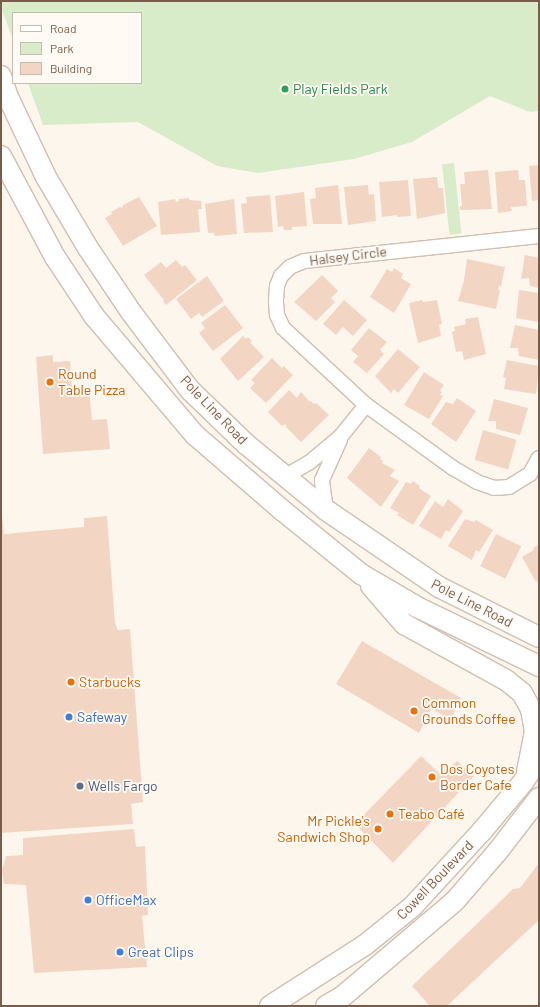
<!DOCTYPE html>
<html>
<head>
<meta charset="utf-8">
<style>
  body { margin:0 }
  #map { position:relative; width:540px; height:1007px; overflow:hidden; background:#fdf6ec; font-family:Barlow,sans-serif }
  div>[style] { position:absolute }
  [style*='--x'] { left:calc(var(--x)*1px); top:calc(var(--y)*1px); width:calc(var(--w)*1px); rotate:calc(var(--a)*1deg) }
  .green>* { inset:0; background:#d8ecc9; transform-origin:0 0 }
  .building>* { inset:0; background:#f3d5c3; transform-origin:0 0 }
  .roads { filter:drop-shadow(1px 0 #d1beb0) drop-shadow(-1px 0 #d1beb0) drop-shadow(0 1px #d1beb0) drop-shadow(0 -1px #d1beb0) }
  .street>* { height:14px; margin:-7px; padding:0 7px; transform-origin:7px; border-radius:7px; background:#fff }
  .secondary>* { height:20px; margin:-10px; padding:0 10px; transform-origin:10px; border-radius:10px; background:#fff }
  .dots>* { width:11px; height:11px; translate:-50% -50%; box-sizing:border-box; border:2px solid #fffaf3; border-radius:50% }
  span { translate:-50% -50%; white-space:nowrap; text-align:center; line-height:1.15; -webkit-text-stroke:3.5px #fffaf3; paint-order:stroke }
  .leisure-label { font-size:14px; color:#27864d }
  .left { translate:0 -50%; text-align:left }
  .street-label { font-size:14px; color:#7a5c4d }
  .food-label { font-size:14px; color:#c56008 }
  .right { translate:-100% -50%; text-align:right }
  .shop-label { font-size:14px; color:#366cbe }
  .service-label { font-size:14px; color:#4e5e75 }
  .frame { position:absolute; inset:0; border:2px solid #7a5c4d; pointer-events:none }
  .legend { position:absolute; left:12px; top:12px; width:130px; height:72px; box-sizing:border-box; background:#fffaf3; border:1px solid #cabbb1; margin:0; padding:5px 7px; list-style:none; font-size:12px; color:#7a5c4d }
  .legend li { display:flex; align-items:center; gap:8px; height:20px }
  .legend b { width:20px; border:1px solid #cabbb1 }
</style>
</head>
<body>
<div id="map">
  <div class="green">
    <div style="clip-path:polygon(1px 1px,539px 1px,539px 111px,530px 112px,490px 96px,412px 142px,354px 159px,258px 173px,217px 166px,138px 122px,43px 125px,28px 83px,141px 83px,141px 13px,13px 13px,13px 40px,1px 7px)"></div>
    <div style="left:454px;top:163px;width:71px;height:12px;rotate:84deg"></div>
  </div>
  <div class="building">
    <div style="clip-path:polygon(539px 165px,539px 200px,532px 201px,529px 166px)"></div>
    <div style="clip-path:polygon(488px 170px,492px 209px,460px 210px,460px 206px,462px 206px,460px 184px,465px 184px,464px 172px)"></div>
    <div style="clip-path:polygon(518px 170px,519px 180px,525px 180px,527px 206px,511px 207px,512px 211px,498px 213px,495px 172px)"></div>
    <div style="clip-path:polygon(437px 177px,438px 186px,439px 188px,443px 188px,445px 213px,417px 219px,413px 179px)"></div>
    <div style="clip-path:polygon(408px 180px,411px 216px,397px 217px,397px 215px,382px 217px,379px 182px)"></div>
    <div style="clip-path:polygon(338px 185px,342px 224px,313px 224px,310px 199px,316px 198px,315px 188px)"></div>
    <div style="clip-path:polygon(368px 185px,369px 195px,374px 194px,376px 221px,348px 225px,344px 187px)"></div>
    <div style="clip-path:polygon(304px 192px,307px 226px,292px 227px,292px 230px,284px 230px,283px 226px,278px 227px,275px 196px)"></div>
    <div style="clip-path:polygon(270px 195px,273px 232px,244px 233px,241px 204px,247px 203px,246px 197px)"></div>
    <div style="clip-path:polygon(139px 197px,157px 226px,123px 246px,105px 218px,112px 214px,111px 212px,120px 207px,122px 208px,123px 205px)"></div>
    <div style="clip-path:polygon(189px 198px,189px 200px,201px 201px,202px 209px,198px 209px,200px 232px,161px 235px,158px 202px,175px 199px,176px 202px,179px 201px,179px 199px)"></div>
    <div style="clip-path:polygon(234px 199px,237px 234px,215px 236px,214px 233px,208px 233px,205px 204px)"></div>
    <div style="clip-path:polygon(525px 255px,539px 258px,539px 288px,530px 286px,529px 278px,521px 279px)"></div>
    <div style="clip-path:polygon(467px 259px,505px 267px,501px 286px,499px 286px,498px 290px,500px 290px,496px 309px,458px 301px,464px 280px)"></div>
    <div style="clip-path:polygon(176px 260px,182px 267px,185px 265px,197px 280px,166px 305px,163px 301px,164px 300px,144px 275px,161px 262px,166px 268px)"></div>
    <div style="clip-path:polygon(394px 268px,403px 274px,401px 278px,411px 284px,394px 313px,370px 297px,387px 269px,392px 272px)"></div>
    <div style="clip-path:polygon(322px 275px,338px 291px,331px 298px,335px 302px,316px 321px,294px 302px)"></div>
    <div style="clip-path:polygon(207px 276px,224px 301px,202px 317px,199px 313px,191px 319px,176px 299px)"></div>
    <div style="clip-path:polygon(519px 290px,539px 293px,539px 322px,516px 318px)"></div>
    <div style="clip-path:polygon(344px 300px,367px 320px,353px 336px,343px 327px,336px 335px,323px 324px)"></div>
    <div style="clip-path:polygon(422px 300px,423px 302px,437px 300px,442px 324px,439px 325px,441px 336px,418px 343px,409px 303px)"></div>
    <div style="clip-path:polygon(225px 305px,243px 328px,213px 351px,199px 333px,205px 328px,201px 323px)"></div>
    <div style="clip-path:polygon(478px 317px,486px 354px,464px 360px,462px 351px,456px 352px,452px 332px,455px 331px,454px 327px,466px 324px,465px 319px)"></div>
    <div style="clip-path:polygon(515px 325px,539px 330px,539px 360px,519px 356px,518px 348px,510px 348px)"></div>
    <div style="clip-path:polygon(369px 328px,387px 342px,380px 350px,384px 354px,367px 373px,353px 362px,358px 356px,351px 350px)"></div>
    <div style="clip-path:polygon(243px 336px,246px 339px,248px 337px,252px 341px,250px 342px,264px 357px,238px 381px,220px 359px)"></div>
    <div style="clip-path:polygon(398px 349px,420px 367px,398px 393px,394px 389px,391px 393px,375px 376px)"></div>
    <div style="clip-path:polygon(53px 355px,53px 362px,70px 361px,72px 389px,89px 388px,92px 420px,107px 419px,110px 449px,43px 454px,36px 357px)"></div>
    <div style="clip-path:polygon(272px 358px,282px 368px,284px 366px,293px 375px,266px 403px,250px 388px,255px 383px,251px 380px)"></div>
    <div style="clip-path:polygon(507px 360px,539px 366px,536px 394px,504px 389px,506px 378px,503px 377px)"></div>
    <div style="clip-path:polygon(424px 372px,444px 385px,440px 391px,442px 392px,440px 395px,443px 396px,429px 419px,404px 405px)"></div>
    <div style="clip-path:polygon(289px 390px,297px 398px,301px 392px,310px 402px,311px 401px,314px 404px,316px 403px,329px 415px,301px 442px,286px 427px,286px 424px,282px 426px,268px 412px)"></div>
    <div style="clip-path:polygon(457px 398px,476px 411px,456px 442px,431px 424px,446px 402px,453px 404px)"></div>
    <div style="clip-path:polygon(494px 399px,528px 408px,520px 435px,496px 429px,496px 421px,488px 421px)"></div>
    <div style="left:483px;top:430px;width:35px;height:31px;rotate:16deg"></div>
    <div style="clip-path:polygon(369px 448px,381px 457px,380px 459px,383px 461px,382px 463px,395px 470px,390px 476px,399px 481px,381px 507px,347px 478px)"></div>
    <div style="clip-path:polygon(413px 481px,420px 486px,419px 488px,431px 496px,413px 525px,397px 515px,399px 513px,390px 508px,406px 482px,411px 484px)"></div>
    <div style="clip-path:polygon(448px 499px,463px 511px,449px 532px,446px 530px,441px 539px,419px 526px,435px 501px,443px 507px)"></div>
    <div style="clip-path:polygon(1px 516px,2px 516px,4px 534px,84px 527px,84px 518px,107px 516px,115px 623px,118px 630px,130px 629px,143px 802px,131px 804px,133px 824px,1px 833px)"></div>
    <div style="clip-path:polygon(465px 519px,474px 522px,476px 520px,493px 530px,479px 552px,476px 550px,472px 560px,448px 546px)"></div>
    <div style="left:496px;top:534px;width:28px;height:36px;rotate:26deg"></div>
    <div style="clip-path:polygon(539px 544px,539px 580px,536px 582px,522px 557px,532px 551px,534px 550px,533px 548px)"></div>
    <div style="clip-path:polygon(362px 641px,461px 698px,451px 719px,431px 709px,419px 733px,336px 684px)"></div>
    <div style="clip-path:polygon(421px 756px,442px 776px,457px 761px,474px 776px,393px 863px,355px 824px)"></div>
    <div style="clip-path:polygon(134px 829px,136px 847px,145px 846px,148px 915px,142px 916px,147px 967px,34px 973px,26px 885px,4px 884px,2px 870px,6px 856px,23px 855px,23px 838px)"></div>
    <div style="clip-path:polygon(539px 863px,539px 920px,447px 1006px,430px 1006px,412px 986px,513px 889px,520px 888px)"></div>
  </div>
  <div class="roads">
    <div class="street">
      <div style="--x:539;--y:236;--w:236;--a:173.9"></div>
      <div style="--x:304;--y:261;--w:15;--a:157"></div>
      <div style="--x:290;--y:267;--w:13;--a:135"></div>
      <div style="--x:281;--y:276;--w:11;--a:112"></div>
      <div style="--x:277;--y:286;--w:16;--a:94"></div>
      <div style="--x:276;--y:302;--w:13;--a:86"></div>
      <div style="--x:277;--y:315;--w:14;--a:65"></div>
      <div style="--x:283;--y:328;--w:113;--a:42.9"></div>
      <div style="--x:366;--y:405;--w:107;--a:35.9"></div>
      <div style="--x:453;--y:468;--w:28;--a:30"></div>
      <div style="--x:477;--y:482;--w:18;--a:19"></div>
      <div style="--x:494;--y:488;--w:15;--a:-4"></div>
      <div style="--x:509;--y:487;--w:25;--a:-32"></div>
      <div style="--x:530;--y:474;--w:18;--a:-61"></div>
      <div style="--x:284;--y:477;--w:30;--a:-30"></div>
      <div style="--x:310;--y:462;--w:40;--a:-40"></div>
      <div style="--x:341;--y:436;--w:40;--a:-51"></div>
      <div style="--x:326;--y:510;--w:30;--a:-98"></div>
      <div style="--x:322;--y:480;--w:44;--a:-65.8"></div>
    </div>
    <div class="secondary">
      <div style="--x:1;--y:76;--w:22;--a:72"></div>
      <div style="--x:8;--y:97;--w:89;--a:64.6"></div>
      <div style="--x:46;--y:177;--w:82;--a:59.4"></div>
      <div style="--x:88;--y:248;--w:77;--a:56.1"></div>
      <div style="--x:131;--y:312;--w:98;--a:52.9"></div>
      <div style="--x:190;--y:390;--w:78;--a:44"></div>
      <div style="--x:246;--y:444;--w:104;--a:39.5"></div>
      <div style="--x:326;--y:510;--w:137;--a:34.3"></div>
      <div style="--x:439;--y:587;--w:112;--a:26.6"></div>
      <div style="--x:1;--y:156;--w:115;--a:61.9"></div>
      <div style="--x:55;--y:257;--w:71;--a:56.5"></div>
      <div style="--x:94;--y:316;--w:156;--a:49.7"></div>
      <div style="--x:195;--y:435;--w:115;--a:40.8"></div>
      <div style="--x:282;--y:510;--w:102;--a:39"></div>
      <div style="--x:361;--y:574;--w:65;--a:30.5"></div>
      <div style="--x:417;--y:607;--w:136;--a:25.8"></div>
      <div style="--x:371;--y:586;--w:50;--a:49"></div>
      <div style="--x:404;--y:624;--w:116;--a:28.8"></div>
      <div style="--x:506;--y:680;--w:21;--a:39"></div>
      <div style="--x:522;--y:693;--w:18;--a:61"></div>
      <div style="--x:531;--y:709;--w:22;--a:80"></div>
      <div style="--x:535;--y:731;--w:42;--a:101"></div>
      <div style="--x:270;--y:1006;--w:113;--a:-32.7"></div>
      <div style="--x:365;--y:945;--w:60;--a:-39"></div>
      <div style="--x:412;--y:907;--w:103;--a:-47.4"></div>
      <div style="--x:482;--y:831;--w:65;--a:-50"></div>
      <div style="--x:524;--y:781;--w:27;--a:-57"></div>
      <div style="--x:326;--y:1006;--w:20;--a:-30"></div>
      <div style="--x:343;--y:996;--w:145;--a:-40.3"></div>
      <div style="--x:454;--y:902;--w:67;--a:-49.2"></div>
      <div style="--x:498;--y:851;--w:67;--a:-52.3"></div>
    </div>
  </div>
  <div class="dots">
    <div style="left:285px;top:89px;background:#2e9e5b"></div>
    <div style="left:50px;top:382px;background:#e8710a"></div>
    <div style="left:71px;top:682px;background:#e8710a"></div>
    <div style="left:414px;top:711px;background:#e8710a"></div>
    <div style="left:69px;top:717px;background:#3f7fe0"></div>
    <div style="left:432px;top:777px;background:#e8710a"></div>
    <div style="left:80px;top:786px;background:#5c6f8a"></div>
    <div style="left:390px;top:814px;background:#e8710a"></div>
    <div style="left:378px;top:829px;background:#e8710a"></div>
    <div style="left:88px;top:900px;background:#3f7fe0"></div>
    <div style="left:120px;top:952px;background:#3f7fe0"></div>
  </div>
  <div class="leisure-label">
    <span class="left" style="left:293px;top:89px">Play Fields Park</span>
  </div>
  <div class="street-label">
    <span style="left:348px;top:256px;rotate:-7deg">Halsey Circle</span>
    <span style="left:214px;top:410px;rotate:46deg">Pole Line Road</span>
    <span style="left:472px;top:603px;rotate:27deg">Pole Line Road</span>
    <span style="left:435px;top:880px;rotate:-46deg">Cowell Boulevard</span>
  </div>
  <div class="food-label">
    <span class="left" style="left:58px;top:382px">Round<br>Table Pizza</span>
    <span class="left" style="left:79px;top:682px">Starbucks</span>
    <span class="left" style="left:422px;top:711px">Common<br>Grounds Coffee</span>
    <span class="left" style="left:440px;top:777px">Dos Coyotes<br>Border Cafe</span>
    <span class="left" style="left:398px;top:814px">Teabo Café</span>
    <span class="right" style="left:370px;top:829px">Mr Pickle's<br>Sandwich Shop</span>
  </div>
  <div class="shop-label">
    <span class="left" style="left:77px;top:717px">Safeway</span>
    <span class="left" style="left:96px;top:900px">OfficeMax</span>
    <span class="left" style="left:128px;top:952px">Great Clips</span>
  </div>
  <div class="service-label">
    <span class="left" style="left:88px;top:786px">Wells Fargo</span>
  </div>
  <div class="frame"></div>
  <ul class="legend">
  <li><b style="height:5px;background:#fff"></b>Road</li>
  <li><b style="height:11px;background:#d8ecc9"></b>Park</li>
  <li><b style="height:11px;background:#f3d5c3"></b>Building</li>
  </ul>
</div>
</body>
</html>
